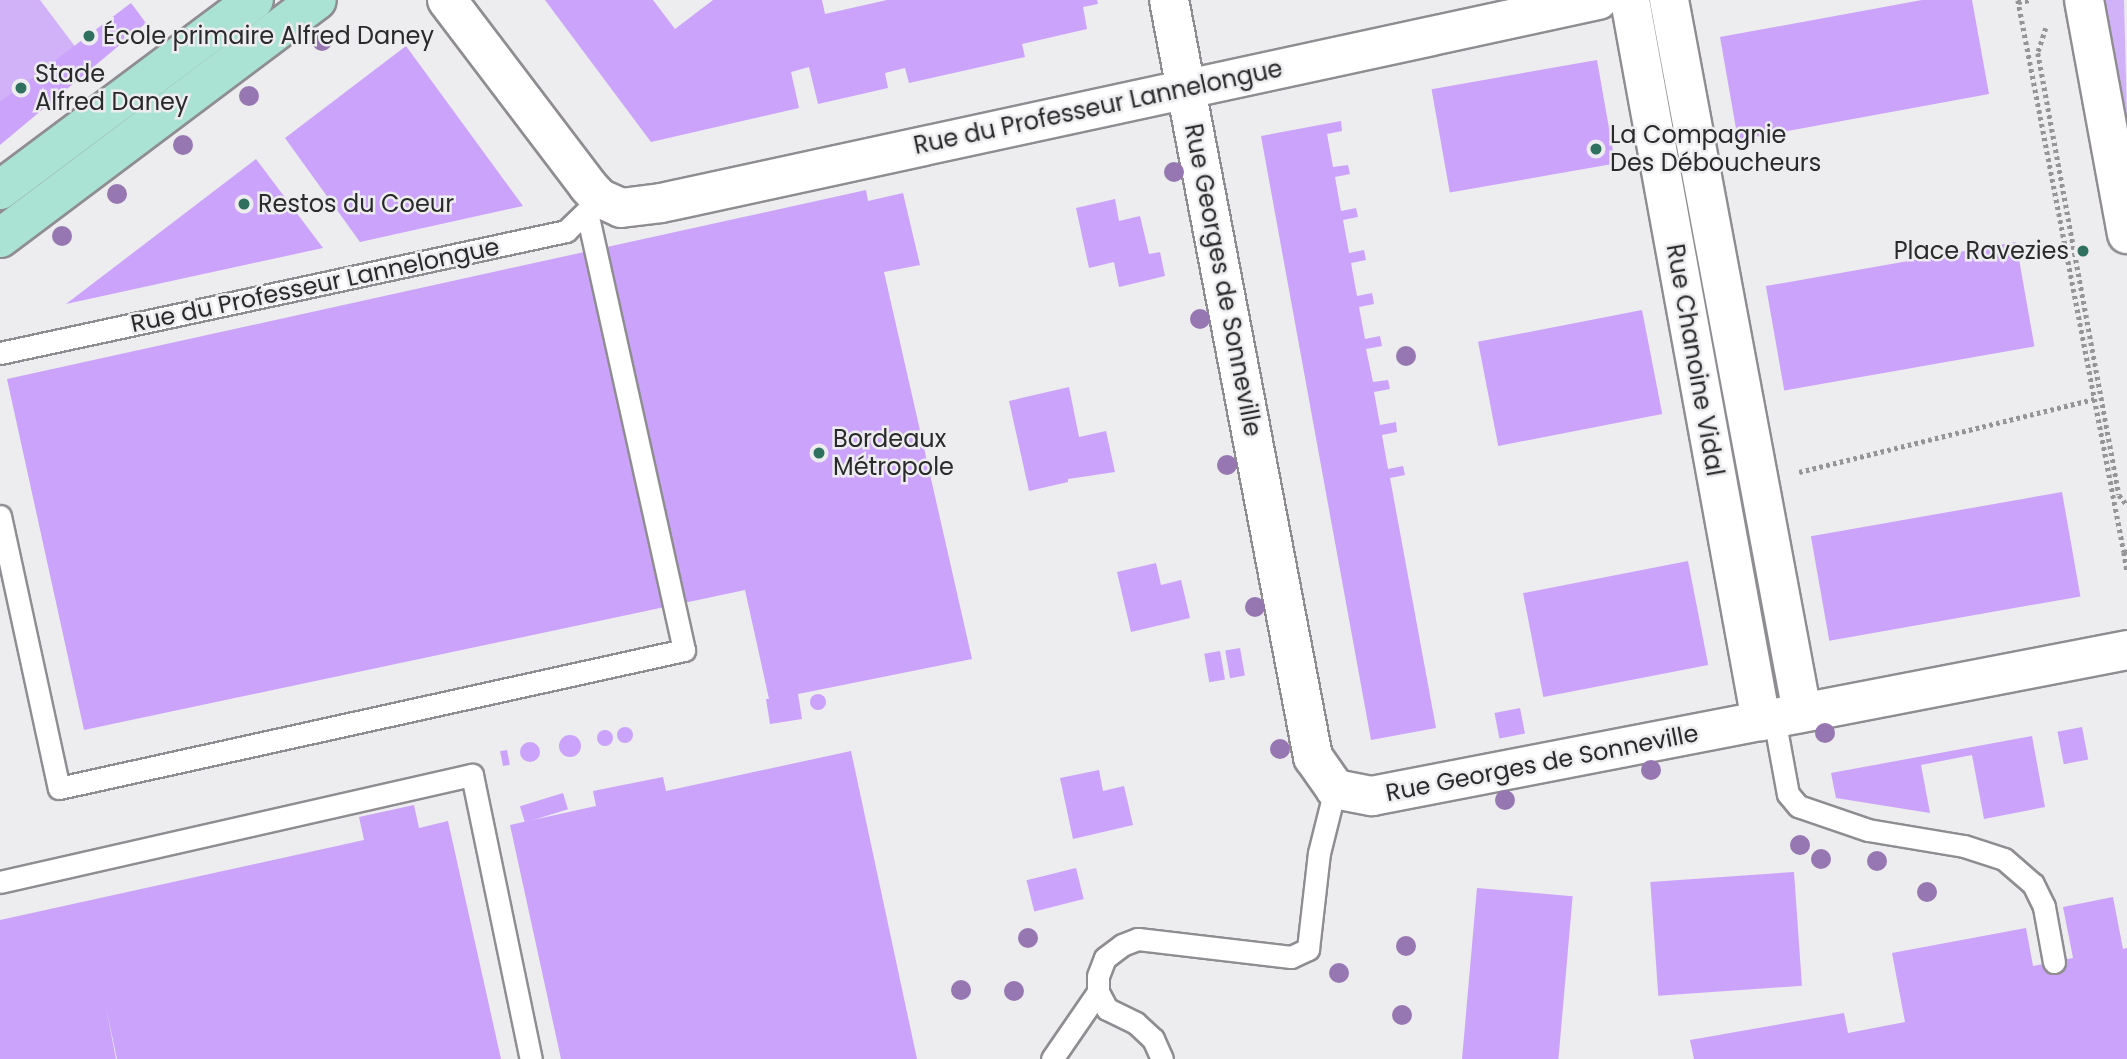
<!DOCTYPE html>
<html>
<head>
<meta charset="utf-8">
<style>
  body { margin:0 }
  #map { position:relative; width:2127px; height:1059px; overflow:hidden; background:#edecef; font-family:Poppins,sans-serif }
  div>[style] { position:absolute }
  [style*='--x'] { left:calc(var(--x)*1px); top:calc(var(--y)*1px); width:calc(var(--w)*1px); rotate:calc(var(--a)*1deg) }
  .green>* { inset:0; background:#d1b2f8 }
  .building>* { inset:0; background:#cba3fb; transform-origin:0 0 }
  .round { border-radius:50% }
  .path>* { height:4.5px; margin-top:-2.25px; transform-origin:0; background:repeating-linear-gradient(90deg,#959497 0 3.5px,transparent 0 7px) }
  .roads { filter:drop-shadow(2px 0 #8f8d91) drop-shadow(-2px 0 #8f8d91) drop-shadow(0 2px #8f8d91) drop-shadow(0 -2px #8f8d91) }
  .lane>* { height:21px; margin:-10.5px; padding:0 10.5px; transform-origin:10.5px; border-radius:10.5px; background:#fff }
  .street>* { height:38px; margin:-19px; padding:0 19px; transform-origin:19px; border-radius:19px; background:#fff }
  .secondary>* { height:38px; margin:-19px; padding:0 19px; transform-origin:19px; border-radius:19px; background:#fff }
  .primary>* { height:38px; margin:-19px; padding:0 19px; transform-origin:19px; border-radius:19px; background:#aae3d3 }
  .trees>* { width:20px; height:20px; margin:-10px; border-radius:50%; background:#9777b1 }
  .dots>* { width:19px; height:19px; translate:-50% -50%; box-sizing:border-box; border:4px solid #edecef; border-radius:50% }
  span { translate:-50% -50%; white-space:nowrap; text-align:center; line-height:1.15; -webkit-text-stroke:5px #edecef; paint-order:stroke }
  .poi-label { font-size:24px; color:#2a292b }
  .left { translate:0 -50%; text-align:left }
  .right { translate:-100% -50%; text-align:right }
  .street-label { font-size:24px; color:#2a292b }
</style>
</head>
<body>
<div id="map">
  <div class="green">
    <div style="clip-path:polygon(0 0,40px 0,83px 57px,0 119px)"></div>
    <div style="clip-path:polygon(2105px 0,2124px 0,2127px 117px)"></div>
  </div>
  <div class="building">
    <div style="clip-path:polygon(545px 0,653px 0,675px 29px,713px 0,822px 0,825px 14px,887px 0,1097px 0,1098px 4px,1083px 7px,1087px 29px,1022px 44px,1025px 57px,909px 83px,905px 68px,885px 73px,888px 88px,818px 104px,809px 67px,791px 72px,799px 108px,651px 142px)"></div>
    <div style="clip-path:polygon(1922px 0,1972px 0,1989px 94px,1738px 140px,1720px 37px)"></div>
    <div style="clip-path:polygon(131px 3px,146px 23px,0 145px,0 102px)"></div>
    <div style="clip-path:polygon(406px 46px,523px 206px,360px 242px,285px 138px)"></div>
    <div style="left:1597px;top:60px;width:105px;height:168px;rotate:80deg"></div>
    <div style="clip-path:polygon(1341px 121px,1342px 131px,1327px 134px,1333px 167px,1348px 165px,1350px 174px,1335px 177px,1341px 211px,1356px 208px,1358px 217px,1343px 220px,1349px 253px,1364px 250px,1366px 260px,1351px 263px,1357px 296px,1372px 293px,1374px 304px,1359px 307px,1365px 339px,1380px 336px,1382px 346px,1366px 349px,1373px 382px,1388px 380px,1390px 389px,1374px 392px,1380px 425px,1396px 422px,1397px 432px,1382px 435px,1388px 469px,1403px 466px,1405px 475px,1390px 478px,1436px 728px,1371px 740px,1261px 136px)"></div>
    <div style="clip-path:polygon(256px 159px,323px 248px,66px 304px)"></div>
    <div style="clip-path:polygon(866px 190px,868px 201px,903px 193px,920px 265px,884px 272px,972px 659px,798px 694px,802px 719px,770px 724px,766px 699px,769px 699px,745px 590px,84px 730px,7px 379px)"></div>
    <div style="clip-path:polygon(1115px 199px,1119px 221px,1140px 216px,1149px 254px,1160px 252px,1165px 276px,1119px 287px,1114px 262px,1089px 268px,1076px 208px)"></div>
    <div style="left:2016px;top:242px;width:106px;height:254px;rotate:80deg"></div>
    <div style="left:1642px;top:310px;width:106px;height:167px;rotate:79deg"></div>
    <div style="clip-path:polygon(1069px 387px,1079px 437px,1106px 431px,1115px 472px,1068px 479px,1068px 482px,1029px 491px,1009px 401px)"></div>
    <div style="left:2062px;top:492px;width:106px;height:255px;rotate:80deg"></div>
    <div style="left:1688px;top:561px;width:106px;height:168px;rotate:79deg"></div>
    <div style="clip-path:polygon(1156px 563px,1161px 585px,1181px 580px,1190px 618px,1131px 632px,1117px 572px)"></div>
    <div style="left:1240px;top:648px;width:28px;height:15px;rotate:80deg"></div>
    <div style="left:1220px;top:651px;width:29px;height:16px;rotate:80deg"></div>
    <div class="round" style="left:810px;top:694px;width:16px;height:16px"></div>
    <div style="left:1520px;top:708px;width:26px;height:26px;rotate:79deg"></div>
    <div style="left:2082px;top:727px;width:33px;height:25px;rotate:79deg"></div>
    <div class="round" style="left:617px;top:727px;width:16px;height:16px"></div>
    <div class="round" style="left:597px;top:730px;width:16px;height:16px"></div>
    <div class="round" style="left:559px;top:735px;width:22px;height:22px"></div>
    <div style="clip-path:polygon(2032px 736px,2045px 807px,1984px 819px,1972px 755px,1921px 765px,1930px 813px,1836px 798px,1831px 773px)"></div>
    <div class="round" style="left:520px;top:742px;width:20px;height:20px"></div>
    <div style="left:507px;top:750px;width:15px;height:7px;rotate:79deg"></div>
    <div style="clip-path:polygon(851px 751px,917px 1059px,561px 1059px,510px 825px,596px 806px,593px 791px,663px 777px,666px 791px)"></div>
    <div style="clip-path:polygon(1099px 770px,1103px 791px,1124px 786px,1133px 825px,1073px 839px,1060px 778px)"></div>
    <div style="left:563px;top:793px;width:17px;height:45px;rotate:73deg"></div>
    <div style="clip-path:polygon(414px 805px,419px 828px,448px 821px,501px 1059px,117px 1059px,106px 1007px,116px 1059px,0 1059px,0 920px,364px 840px,359px 817px)"></div>
    <div style="left:1076px;top:868px;width:32px;height:51px;rotate:76deg"></div>
    <div style="left:1794px;top:872px;width:114px;height:144px;rotate:86deg"></div>
    <div style="left:1477px;top:888px;width:96px;height:172px;rotate:5deg"></div>
    <div style="clip-path:polygon(2113px 897px,2123px 949px,2127px 948px,2127px 1059px,1694px 1059px,1690px 1040px,1844px 1013px,1848px 1033px,1905px 1022px,1892px 953px,2026px 928px,2033px 966px,2073px 958px,2063px 907px)"></div>
  </div>
  <div class="path">
    <div style="--x:2018;--y:0;--w:562;--a:79.13"></div>
    <div style="--x:2018;--y:2;--w:12;--a:-9"></div>
    <div style="--x:2046;--y:28;--w:26;--a:108"></div>
    <div style="--x:2038;--y:53;--w:449;--a:79.6"></div>
    <div style="--x:2119;--y:495;--w:13;--a:51"></div>
    <div style="--x:1799;--y:472;--w:304;--a:-13.9"></div>
    <div style="--x:2127;--y:552;--w:3;--a:180"></div>
    <div style="--x:2124;--y:552;--w:18;--a:81"></div>
  </div>
  <div class="roads">
    <div class="lane">
      <div style="--x:0;--y:353;--w:579;--a:-12.16"></div>
      <div style="--x:566;--y:231;--w:37;--a:-44"></div>
      <div style="--x:0;--y:516;--w:278;--a:77.8"></div>
      <div style="--x:59;--y:788;--w:640;--a:-12.45"></div>
      <div style="--x:684;--y:650;--w:448;--a:-102.5"></div>
      <div style="--x:1774;--y:718;--w:77;--a:79.6"></div>
      <div style="--x:1788;--y:794;--w:16;--a:50"></div>
      <div style="--x:1798;--y:806;--w:74;--a:18.9"></div>
      <div style="--x:1868;--y:830;--w:97;--a:9.5"></div>
      <div style="--x:1964;--y:846;--w:42;--a:18"></div>
      <div style="--x:2004;--y:859;--w:38;--a:41"></div>
      <div style="--x:2033;--y:884;--w:25;--a:64"></div>
      <div style="--x:2044;--y:907;--w:56;--a:79.7"></div>
      <div style="--x:0;--y:882;--w:484;--a:-12.8"></div>
      <div style="--x:472;--y:775;--w:290;--a:78.3"></div>
      <div style="--x:1052;--y:1059;--w:81;--a:-55.5"></div>
      <div style="--x:1162;--y:1059;--w:22;--a:-114"></div>
      <div style="--x:1153;--y:1039;--w:23;--a:-137"></div>
      <div style="--x:1136;--y:1023;--w:32;--a:-154"></div>
      <div style="--x:1107;--y:1009;--w:19;--a:-118"></div>
      <div style="--x:1098;--y:992;--w:16;--a:-90"></div>
      <div style="--x:1098;--y:976;--w:19;--a:-69"></div>
      <div style="--x:1105;--y:958;--w:21;--a:-37"></div>
      <div style="--x:1122;--y:945;--w:17;--a:-21"></div>
      <div style="--x:1138;--y:939;--w:154;--a:6.7"></div>
      <div style="--x:1291;--y:957;--w:19;--a:-25"></div>
      <div style="--x:1308;--y:949;--w:97;--a:-83.5"></div>
      <div style="--x:1319;--y:853;--w:66;--a:-76"></div>
    </div>
    <div class="street">
      <div style="--x:447;--y:0;--w:233;--a:52.8"></div>
      <div style="--x:588;--y:186;--w:16;--a:47"></div>
      <div style="--x:599;--y:198;--w:24;--a:24"></div>
      <div style="--x:621;--y:208;--w:40;--a:-7.1"></div>
      <div style="--x:661;--y:203;--w:959;--a:-12.22"></div>
      <div style="--x:1169;--y:0;--w:771;--a:79.23"></div>
      <div style="--x:1313;--y:757;--w:39;--a:55"></div>
      <div style="--x:1335;--y:789;--w:38;--a:11"></div>
      <div style="--x:1372;--y:796;--w:769;--a:-10.94"></div>
      <div style="--x:1630;--y:0;--w:733;--a:79.7"></div>
      <div style="--x:1669;--y:0;--w:724;--a:79.42"></div>
    </div>
    <div class="secondary">
      <div style="--x:2084;--y:0;--w:238;--a:79.6"></div>
    </div>
    <div class="primary">
      <div style="--x:0;--y:190;--w:317;--a:-36.8"></div>
      <div style="--x:0;--y:238;--w:396;--a:-36.9"></div>
    </div>
  </div>
  <div class="trees">
    <div style="left:322px;top:41px"></div>
    <div style="left:249px;top:96px"></div>
    <div style="left:183px;top:145px"></div>
    <div style="left:1174px;top:172px"></div>
    <div style="left:117px;top:194px"></div>
    <div style="left:62px;top:236px"></div>
    <div style="left:1200px;top:319px"></div>
    <div style="left:1406px;top:356px"></div>
    <div style="left:1227px;top:465px"></div>
    <div style="left:1255px;top:607px"></div>
    <div style="left:1825px;top:733px"></div>
    <div style="left:1280px;top:749px"></div>
    <div style="left:1651px;top:770px"></div>
    <div style="left:1505px;top:800px"></div>
    <div style="left:1800px;top:845px"></div>
    <div style="left:1821px;top:859px"></div>
    <div style="left:1877px;top:861px"></div>
    <div style="left:1927px;top:892px"></div>
    <div style="left:1028px;top:938px"></div>
    <div style="left:1406px;top:946px"></div>
    <div style="left:1339px;top:973px"></div>
    <div style="left:961px;top:990px"></div>
    <div style="left:1014px;top:991px"></div>
    <div style="left:1402px;top:1015px"></div>
  </div>
  <div class="dots">
    <div style="left:89px;top:36px;background:#2f705f"></div>
    <div style="left:21px;top:88px;background:#2f705f"></div>
    <div style="left:1596px;top:149px;background:#2f705f"></div>
    <div style="left:244px;top:204px;background:#2f705f"></div>
    <div style="left:2083px;top:251px;background:#2f705f"></div>
    <div style="left:819px;top:453px;background:#2f705f"></div>
  </div>
  <div class="poi-label">
    <span class="left" style="left:103px;top:36px">École primaire Alfred Daney</span>
    <span class="left" style="left:35px;top:88px">Stade<br>Alfred Daney</span>
    <span class="left" style="left:1610px;top:149px">La Compagnie<br>Des Déboucheurs</span>
    <span class="left" style="left:258px;top:204px">Restos du Coeur</span>
    <span class="right" style="left:2069px;top:251px">Place Ravezies</span>
    <span class="left" style="left:833px;top:453px">Bordeaux<br>Métropole</span>
  </div>
  <div class="street-label">
    <span style="left:1098px;top:107px;rotate:-12deg">Rue du Professeur Lannelongue</span>
    <span style="left:1223px;top:280px;rotate:79deg">Rue Georges de Sonneville</span>
    <span style="left:315px;top:285px;rotate:-12deg">Rue du Professeur Lannelongue</span>
    <span style="left:1695px;top:360px;rotate:80deg">Rue Chanoine Vidal</span>
    <span style="left:1542px;top:763px;rotate:-11deg">Rue Georges de Sonneville</span>
  </div>
</div>
</body>
</html>
